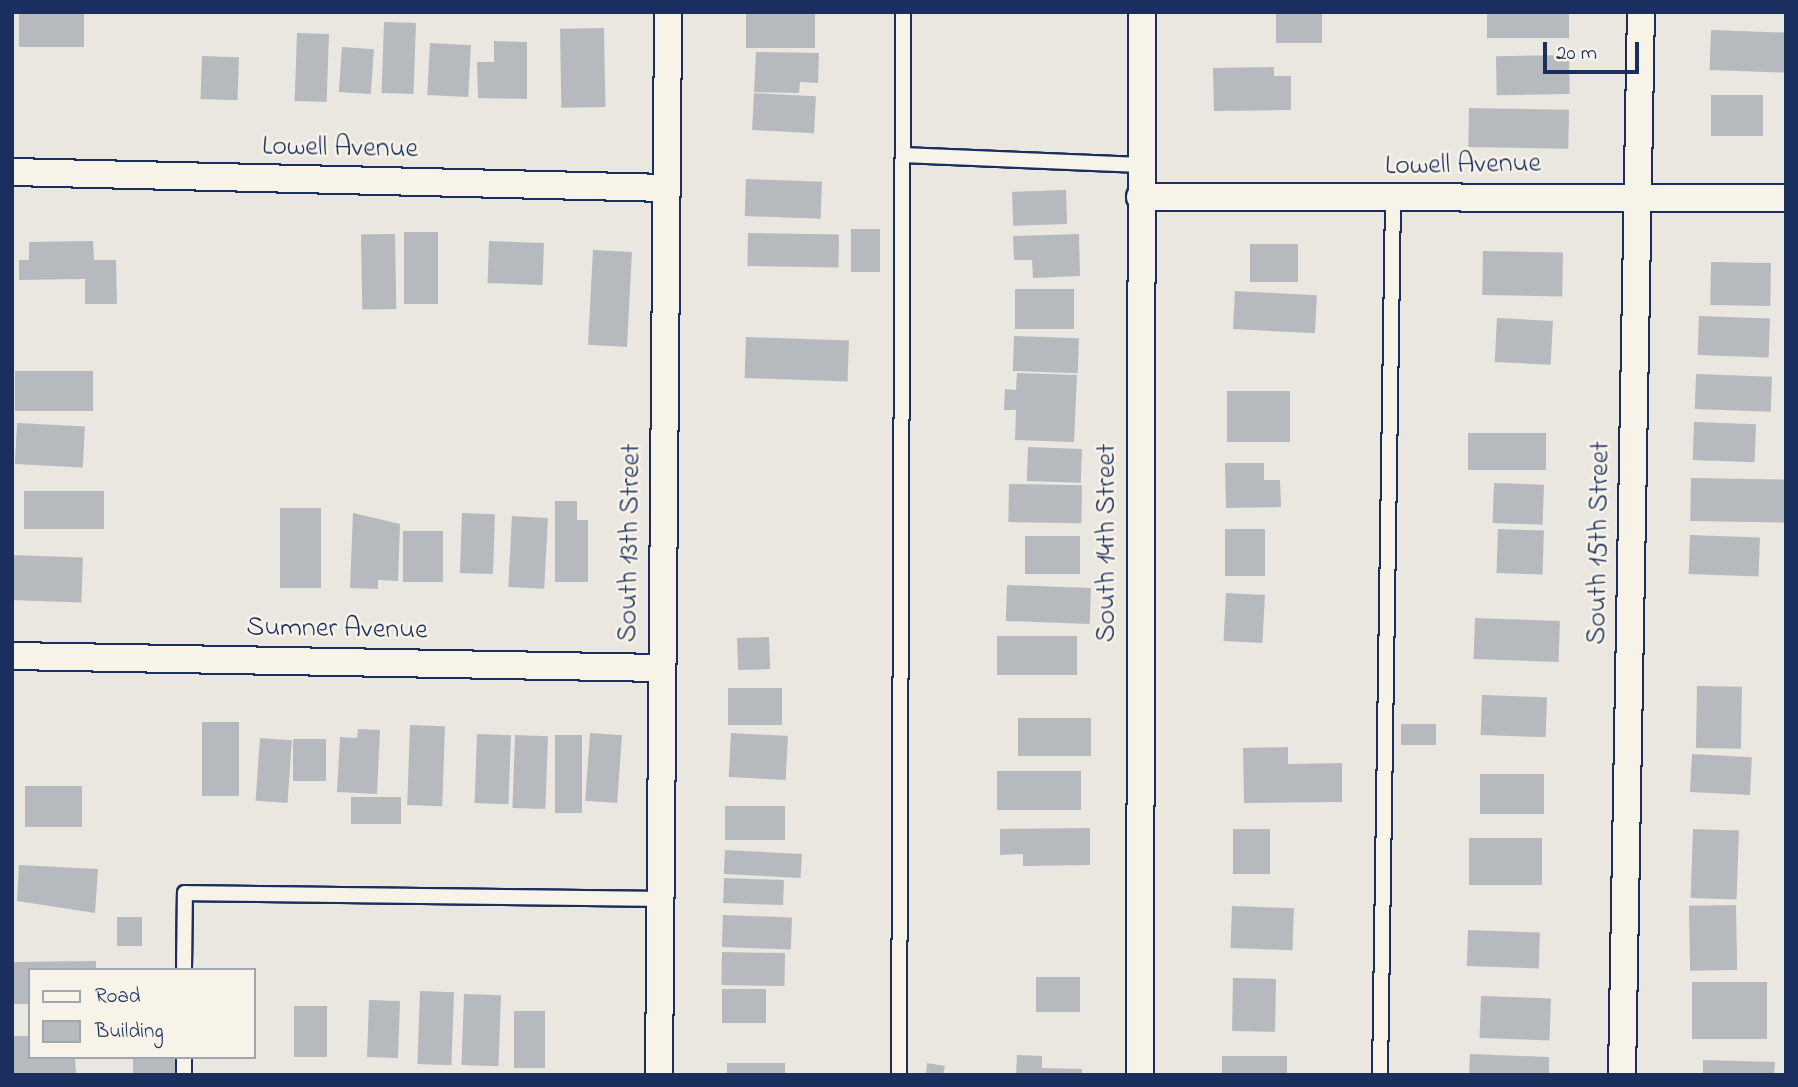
<!DOCTYPE html>
<html>
<head>
<meta charset="utf-8">
<style>
  body { margin:0 }
  #map { position:relative; width:1798px; height:1087px; overflow:hidden; background:#eae7e0; font-family:"Indie Flower",sans-serif }
  div>[style] { position:absolute }
  [style*='--x'] { left:calc(var(--x)*1px); top:calc(var(--y)*1px); width:calc(var(--w)*1px); rotate:calc(var(--a)*1deg) }
  .building>* { inset:0; background:#b6babf; transform-origin:0 0 }
  .roads { filter:drop-shadow(2px 0 #1b2f5e) drop-shadow(-2px 0 #1b2f5e) drop-shadow(0 2px #1b2f5e) drop-shadow(0 -2px #1b2f5e) }
  .service>* { height:14px; margin:-7px; padding:0 7px; transform-origin:7px; border-radius:7px; background:#f7f3e8 }
  .minor>* { height:26px; margin:-13px; padding:0 13px; transform-origin:13px; border-radius:13px; background:#f7f3e8 }
  span { translate:-50% -50%; white-space:nowrap; text-align:center; line-height:1.15; -webkit-text-stroke:5px #f7f3e8; paint-order:stroke }
  .street-label { font-size:28px; color:#1b2f5e }
  .frame { position:absolute; inset:0; border:14px solid #1b2f5e; pointer-events:none }
  .legend { position:absolute; left:28px; top:968px; width:228px; height:91px; box-sizing:border-box; background:#f7f3e8; border:2px solid #9fa5b1; margin:0; padding:9px 12px; list-style:none; font-size:21px; color:#1b2f5e }
  .legend li { display:flex; align-items:center; gap:14px; height:35px }
  .legend b { width:35px; border:2px solid #9fa5b1 }
  .scale { position:absolute; left:1543px; top:42px; width:96px; height:32px; box-sizing:border-box; border:4px solid #1b2f5e; border-top:0; padding-left:9px; font-size:21px; line-height:24px; white-space:nowrap; color:#1b2f5e; -webkit-text-stroke:5px #f7f3e8; paint-order:stroke }
</style>
</head>
<body>
<div id="map">
  <div class="building">
    <div style="left:19px;top:12px;width:65px;height:35px"></div>
    <div style="left:746px;top:12px;width:69px;height:36px"></div>
    <div style="left:1276px;top:12px;width:46px;height:31px"></div>
    <div style="left:1487px;top:12px;width:82px;height:26px"></div>
    <div style="left:384px;top:22px;width:32px;height:71px;rotate:2deg"></div>
    <div style="left:604px;top:28px;width:79px;height:44px;rotate:89deg"></div>
    <div style="left:1711px;top:30px;width:75px;height:40px;rotate:2deg"></div>
    <div style="left:297px;top:33px;width:32px;height:68px;rotate:2deg"></div>
    <div style="clip-path:polygon(494px 41px,527px 42px,527px 99px,478px 98px,477px 62px,494px 62px)"></div>
    <div style="left:430px;top:43px;width:41px;height:52px;rotate:3deg"></div>
    <div style="left:342px;top:47px;width:32px;height:45px;rotate:4deg"></div>
    <div style="clip-path:polygon(756px 52px,819px 53px,818px 83px,800px 82px,799px 93px,754px 92px)"></div>
    <div style="left:1569px;top:55px;width:39px;height:73px;rotate:89deg"></div>
    <div style="left:202px;top:56px;width:37px;height:43px;rotate:2deg"></div>
    <div style="clip-path:polygon(1274px 67px,1274px 76px,1291px 76px,1291px 110px,1214px 111px,1213px 68px)"></div>
    <div style="left:754px;top:93px;width:62px;height:37px;rotate:3deg"></div>
    <div style="left:1763px;top:95px;width:41px;height:52px;rotate:90deg"></div>
    <div style="left:1469px;top:108px;width:100px;height:39px;rotate:1deg"></div>
    <div style="left:746px;top:179px;width:76px;height:37px;rotate:2deg"></div>
    <div style="left:1066px;top:190px;width:34px;height:54px;rotate:88deg"></div>
    <div style="left:851px;top:229px;width:29px;height:43px"></div>
    <div style="left:404px;top:232px;width:34px;height:72px"></div>
    <div style="left:748px;top:233px;width:91px;height:33px;rotate:1deg"></div>
    <div style="left:395px;top:234px;width:75px;height:34px;rotate:89deg"></div>
    <div style="clip-path:polygon(1079px 234px,1080px 276px,1033px 278px,1032px 260px,1014px 260px,1013px 236px)"></div>
    <div style="clip-path:polygon(93px 241px,94px 260px,116px 260px,117px 304px,85px 304px,85px 279px,19px 280px,19px 260px,29px 260px,29px 242px)"></div>
    <div style="left:489px;top:241px;width:55px;height:42px;rotate:2deg"></div>
    <div style="left:1250px;top:244px;width:48px;height:38px"></div>
    <div style="left:593px;top:250px;width:39px;height:95px;rotate:3deg"></div>
    <div style="left:1483px;top:251px;width:80px;height:44px;rotate:1deg"></div>
    <div style="left:1711px;top:262px;width:60px;height:43px;rotate:1deg"></div>
    <div style="left:1015px;top:289px;width:59px;height:40px"></div>
    <div style="left:1235px;top:291px;width:82px;height:38px;rotate:3deg"></div>
    <div style="left:1699px;top:316px;width:71px;height:39px;rotate:2deg"></div>
    <div style="left:1497px;top:318px;width:56px;height:44px;rotate:3deg"></div>
    <div style="left:1014px;top:336px;width:65px;height:35px;rotate:2deg"></div>
    <div style="left:746px;top:337px;width:103px;height:41px;rotate:2deg"></div>
    <div style="left:15px;top:371px;width:78px;height:40px"></div>
    <div style="clip-path:polygon(1017px 373px,1077px 375px,1074px 442px,1015px 440px,1016px 410px,1004px 410px,1005px 389px,1016px 390px)"></div>
    <div style="left:1696px;top:374px;width:76px;height:35px;rotate:2deg"></div>
    <div style="left:1227px;top:391px;width:63px;height:51px"></div>
    <div style="left:1694px;top:422px;width:62px;height:38px;rotate:2deg"></div>
    <div style="left:17px;top:423px;width:68px;height:41px;rotate:3deg"></div>
    <div style="left:1468px;top:433px;width:78px;height:37px"></div>
    <div style="left:1028px;top:447px;width:54px;height:34px;rotate:2deg"></div>
    <div style="clip-path:polygon(1225px 463px,1264px 463px,1264px 480px,1280px 480px,1281px 507px,1226px 508px)"></div>
    <div style="left:1691px;top:478px;width:95px;height:43px;rotate:1deg"></div>
    <div style="left:1494px;top:483px;width:50px;height:40px;rotate:2deg"></div>
    <div style="left:1009px;top:484px;width:73px;height:38px;rotate:1deg"></div>
    <div style="left:104px;top:491px;width:38px;height:80px;rotate:90deg"></div>
    <div style="clip-path:polygon(555px 501px,577px 501px,577px 520px,588px 520px,588px 582px,555px 582px)"></div>
    <div style="left:280px;top:508px;width:41px;height:80px"></div>
    <div style="clip-path:polygon(353px 513px,400px 524px,398px 581px,378px 580px,378px 589px,350px 588px)"></div>
    <div style="left:462px;top:513px;width:33px;height:60px;rotate:2deg"></div>
    <div style="left:512px;top:516px;width:36px;height:71px;rotate:3deg"></div>
    <div style="left:1225px;top:529px;width:40px;height:47px"></div>
    <div style="left:1498px;top:529px;width:46px;height:44px;rotate:2deg"></div>
    <div style="left:403px;top:531px;width:40px;height:51px"></div>
    <div style="left:1690px;top:535px;width:70px;height:39px;rotate:2deg"></div>
    <div style="left:1025px;top:536px;width:55px;height:38px"></div>
    <div style="left:12px;top:555px;width:71px;height:45px;rotate:2deg"></div>
    <div style="left:1007px;top:585px;width:84px;height:36px;rotate:2deg"></div>
    <div style="left:1226px;top:593px;width:39px;height:48px;rotate:3deg"></div>
    <div style="left:1475px;top:618px;width:85px;height:41px;rotate:2deg"></div>
    <div style="left:1077px;top:636px;width:39px;height:80px;rotate:90deg"></div>
    <div style="left:769px;top:637px;width:32px;height:32px;rotate:88deg"></div>
    <div style="left:1697px;top:686px;width:45px;height:62px;rotate:1deg"></div>
    <div style="left:728px;top:688px;width:54px;height:37px"></div>
    <div style="left:1482px;top:695px;width:65px;height:40px;rotate:2deg"></div>
    <div style="left:1018px;top:718px;width:73px;height:38px"></div>
    <div style="left:202px;top:722px;width:37px;height:74px"></div>
    <div style="left:1401px;top:724px;width:35px;height:21px"></div>
    <div style="left:410px;top:725px;width:35px;height:80px;rotate:2deg"></div>
    <div style="clip-path:polygon(358px 729px,380px 730px,377px 794px,337px 792px,340px 737px,357px 738px)"></div>
    <div style="left:590px;top:733px;width:32px;height:68px;rotate:4deg"></div>
    <div style="left:731px;top:733px;width:57px;height:44px;rotate:3deg"></div>
    <div style="left:477px;top:734px;width:34px;height:69px;rotate:2deg"></div>
    <div style="left:515px;top:735px;width:33px;height:73px;rotate:2deg"></div>
    <div style="left:555px;top:735px;width:27px;height:78px"></div>
    <div style="left:260px;top:738px;width:32px;height:63px;rotate:4deg"></div>
    <div style="left:293px;top:739px;width:33px;height:42px"></div>
    <div style="clip-path:polygon(1288px 747px,1288px 764px,1342px 763px,1342px 802px,1244px 803px,1243px 748px)"></div>
    <div style="left:1692px;top:754px;width:60px;height:38px;rotate:3deg"></div>
    <div style="left:1081px;top:771px;width:39px;height:84px;rotate:90deg"></div>
    <div style="left:1480px;top:774px;width:64px;height:40px"></div>
    <div style="left:82px;top:786px;width:41px;height:57px;rotate:90deg"></div>
    <div style="left:351px;top:797px;width:50px;height:27px"></div>
    <div style="left:785px;top:806px;width:34px;height:60px;rotate:90deg"></div>
    <div style="clip-path:polygon(1090px 828px,1090px 865px,1023px 866px,1023px 854px,1000px 855px,1000px 829px)"></div>
    <div style="left:1233px;top:829px;width:37px;height:45px"></div>
    <div style="left:1693px;top:829px;width:46px;height:69px;rotate:2deg"></div>
    <div style="left:1469px;top:838px;width:73px;height:47px"></div>
    <div style="left:725px;top:850px;width:77px;height:24px;rotate:3deg"></div>
    <div style="clip-path:polygon(19px 865px,98px 869px,95px 913px,17px 901px)"></div>
    <div style="left:724px;top:878px;width:60px;height:25px;rotate:2deg"></div>
    <div style="left:1736px;top:905px;width:65px;height:47px;rotate:89deg"></div>
    <div style="left:1232px;top:906px;width:62px;height:42px;rotate:2deg"></div>
    <div style="left:723px;top:915px;width:69px;height:32px;rotate:2deg"></div>
    <div style="left:117px;top:917px;width:25px;height:29px"></div>
    <div style="left:1468px;top:930px;width:72px;height:36px;rotate:2deg"></div>
    <div style="left:722px;top:952px;width:63px;height:33px;rotate:1deg"></div>
    <div style="clip-path:polygon(96px 961px,96px 970px,30px 970px,30px 1004px,12px 1004px,12px 962px)"></div>
    <div style="left:1036px;top:977px;width:44px;height:35px"></div>
    <div style="left:1233px;top:978px;width:43px;height:53px;rotate:1deg"></div>
    <div style="left:1692px;top:982px;width:75px;height:57px"></div>
    <div style="left:722px;top:989px;width:44px;height:34px"></div>
    <div style="left:420px;top:991px;width:34px;height:73px;rotate:2deg"></div>
    <div style="left:464px;top:994px;width:37px;height:71px;rotate:2deg"></div>
    <div style="left:1481px;top:996px;width:70px;height:42px;rotate:2deg"></div>
    <div style="left:369px;top:1000px;width:31px;height:57px;rotate:2deg"></div>
    <div style="left:294px;top:1006px;width:33px;height:51px"></div>
    <div style="left:514px;top:1011px;width:31px;height:57px"></div>
    <div style="clip-path:polygon(12px 1036px,30px 1036px,30px 1057px,75px 1057px,76px 1075px,12px 1075px)"></div>
    <div style="clip-path:polygon(1470px 1054px,1549px 1057px,1549px 1075px,1469px 1075px)"></div>
    <div style="clip-path:polygon(1017px 1055px,1042px 1056px,1042px 1068px,1082px 1069px,1082px 1075px,1016px 1075px)"></div>
    <div style="left:1287px;top:1056px;width:19px;height:65px;rotate:90deg"></div>
    <div style="left:133px;top:1057px;width:42px;height:18px"></div>
    <div style="clip-path:polygon(1703px 1060px,1775px 1062px,1774px 1075px,1703px 1075px)"></div>
    <div style="left:727px;top:1063px;width:58px;height:12px"></div>
    <div style="clip-path:polygon(927px 1063px,945px 1066px,943px 1075px,926px 1075px)"></div>
  </div>
  <div class="roads">
    <div class="service">
      <div style="--x:903;--y:155;--w:237;--a:2.4"></div>
      <div style="--x:184;--y:970;--w:77;--a:-89.3"></div>
      <div style="--x:185;--y:893;--w:474;--a:0.7"></div>
      <div style="--x:184;--y:1075;--w:18;--a:-90"></div>
      <div style="--x:899;--y:1075;--w:1063;--a:-89.78"></div>
      <div style="--x:1380;--y:1075;--w:876;--a:-89.15"></div>
    </div>
    <div class="minor">
      <div style="--x:12;--y:172;--w:654;--a:1.4"></div>
      <div style="--x:1140;--y:197;--w:646;--a:0.09"></div>
      <div style="--x:12;--y:656;--w:649;--a:1.06"></div>
      <div style="--x:659;--y:1075;--w:1063;--a:-89.51"></div>
      <div style="--x:1140;--y:1075;--w:1063;--a:-89.89"></div>
      <div style="--x:1622;--y:1075;--w:1063;--a:-88.98"></div>
    </div>
  </div>
  <div class="street-label">
    <span style="left:340px;top:149px;rotate:1deg">Lowell Avenue</span>
    <span style="left:1463px;top:166px;rotate:-1deg">Lowell Avenue</span>
    <span style="left:631px;top:543px;rotate:-89deg">South 13th Street</span>
    <span style="left:1108px;top:543px;rotate:-90deg">South 14th Street</span>
    <span style="left:1600px;top:543px;rotate:-89deg">South 15th Street</span>
    <span style="left:337px;top:630px;rotate:1deg">Sumner Avenue</span>
  </div>
  <div class="frame"></div>
  <ul class="legend">
  <li><b style="height:9px;background:#f7f3e8"></b>Road</li>
  <li><b style="height:19px;background:#b6babf"></b>Building</li>
  </ul>
  <div class="scale">20 m</div>
</div>
</body>
</html>
